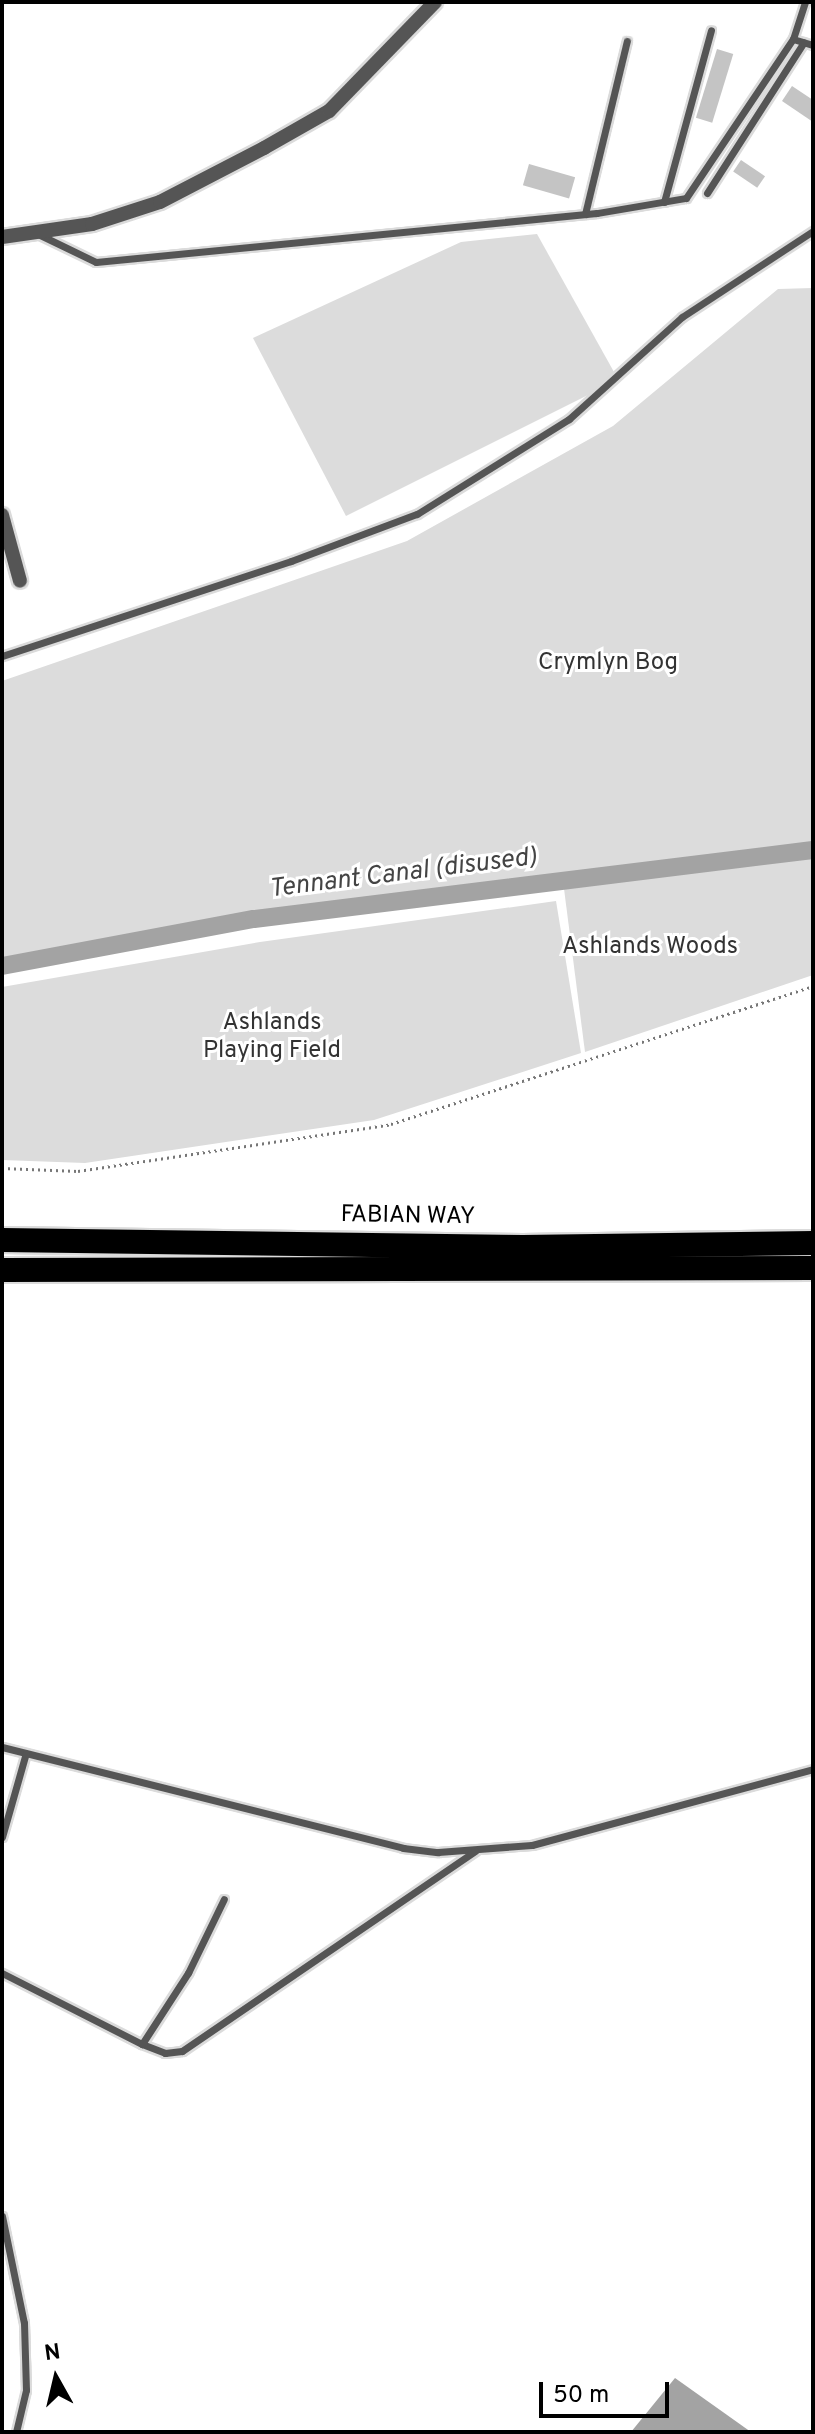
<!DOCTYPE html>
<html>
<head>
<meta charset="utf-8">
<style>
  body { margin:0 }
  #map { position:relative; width:815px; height:2434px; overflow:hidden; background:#fff; font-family:Overpass,sans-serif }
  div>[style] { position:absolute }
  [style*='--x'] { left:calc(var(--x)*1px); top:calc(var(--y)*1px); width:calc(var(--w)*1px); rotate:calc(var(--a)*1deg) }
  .green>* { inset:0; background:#dcdcdc }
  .water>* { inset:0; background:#a3a3a3 }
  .canal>* { height:18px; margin:-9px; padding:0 9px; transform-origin:9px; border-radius:9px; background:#a3a3a3 }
  .building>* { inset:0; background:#c4c4c4; transform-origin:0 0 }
  .path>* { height:3px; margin-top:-1.5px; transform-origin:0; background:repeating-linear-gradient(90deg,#777 0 2px,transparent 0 6px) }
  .roads { filter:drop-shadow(2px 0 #dbdbdb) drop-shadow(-2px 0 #dbdbdb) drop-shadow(0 2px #dbdbdb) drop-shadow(0 -2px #dbdbdb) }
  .lane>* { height:7px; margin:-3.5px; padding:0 3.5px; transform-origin:3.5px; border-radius:3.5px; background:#555 }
  .street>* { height:14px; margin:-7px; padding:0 7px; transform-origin:7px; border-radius:7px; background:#555 }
  .highway>* { height:24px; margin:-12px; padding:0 12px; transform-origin:12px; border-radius:12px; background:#000 }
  span { translate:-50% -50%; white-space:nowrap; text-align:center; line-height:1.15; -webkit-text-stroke:6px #fff; paint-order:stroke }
  .park-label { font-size:24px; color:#333 }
  .street-label { font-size:24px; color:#000 }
  .water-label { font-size:26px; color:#444; font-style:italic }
  .frame { position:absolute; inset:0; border:4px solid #000; pointer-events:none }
  .north { position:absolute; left:16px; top:2338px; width:80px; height:80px; -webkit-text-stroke:6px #fff; paint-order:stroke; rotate:352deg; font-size:22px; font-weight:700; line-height:32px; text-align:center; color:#000 }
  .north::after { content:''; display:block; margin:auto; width:28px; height:36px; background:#000; clip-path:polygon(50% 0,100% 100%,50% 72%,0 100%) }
  .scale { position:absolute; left:539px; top:2382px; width:130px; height:36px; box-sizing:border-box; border:4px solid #000; border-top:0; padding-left:10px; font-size:24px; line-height:28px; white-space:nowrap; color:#000; -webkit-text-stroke:6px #fff; paint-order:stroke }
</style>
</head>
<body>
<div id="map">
  <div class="green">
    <div style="clip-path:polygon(537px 234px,614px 372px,590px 394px,346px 516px,253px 338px,461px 242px)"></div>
    <div style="clip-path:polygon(813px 288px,813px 850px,254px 919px,2px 966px,2px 681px,407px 541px,613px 426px,778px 289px)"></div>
    <div style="clip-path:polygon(813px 854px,813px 975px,585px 1052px,563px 881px)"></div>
    <div style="clip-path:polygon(556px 901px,581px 1053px,374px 1120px,85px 1163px,2px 1160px,2px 987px,260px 942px)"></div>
  </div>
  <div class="water">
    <div style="clip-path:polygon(675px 2378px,751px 2432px,631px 2432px)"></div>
  </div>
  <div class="canal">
    <div style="--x:2;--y:966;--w:256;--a:-10.6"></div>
    <div style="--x:254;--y:919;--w:563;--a:-7.04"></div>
  </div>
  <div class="building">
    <div style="left:717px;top:49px;width:17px;height:72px;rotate:17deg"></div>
    <div style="clip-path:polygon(792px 86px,813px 100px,813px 122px,782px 101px)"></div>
    <div style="left:741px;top:160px;width:29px;height:14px;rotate:34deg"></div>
    <div style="left:529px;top:164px;width:48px;height:22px;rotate:16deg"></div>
  </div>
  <div class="path">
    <div style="--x:2;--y:1168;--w:76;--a:2.3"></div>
    <div style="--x:78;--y:1171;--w:317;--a:-8.5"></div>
    <div style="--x:391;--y:1124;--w:444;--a:-18.1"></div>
  </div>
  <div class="roads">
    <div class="lane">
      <div style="--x:793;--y:39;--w:39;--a:-72"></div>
      <div style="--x:707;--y:193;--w:179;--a:-57.3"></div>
      <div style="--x:664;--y:202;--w:178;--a:-74.7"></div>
      <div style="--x:585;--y:214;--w:178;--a:-76.4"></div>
      <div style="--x:38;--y:234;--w:64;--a:25.8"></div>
      <div style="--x:96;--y:262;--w:503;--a:-5.59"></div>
      <div style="--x:597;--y:213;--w:90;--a:-9.6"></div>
      <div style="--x:686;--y:198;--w:192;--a:-56.1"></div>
      <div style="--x:793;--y:39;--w:21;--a:17"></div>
      <div style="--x:2;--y:656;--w:304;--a:-18.2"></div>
      <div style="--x:291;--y:561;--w:134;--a:-20.5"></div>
      <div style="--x:417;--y:514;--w:179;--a:-32"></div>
      <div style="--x:569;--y:419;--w:152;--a:-42.1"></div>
      <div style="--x:682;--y:317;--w:157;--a:-33.3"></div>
      <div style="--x:2;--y:1747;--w:414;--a:14.1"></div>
      <div style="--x:403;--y:1848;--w:35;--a:7"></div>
      <div style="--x:438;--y:1852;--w:94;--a:-4.3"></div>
      <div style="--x:532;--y:1845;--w:291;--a:-15.1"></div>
      <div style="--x:2;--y:1837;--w:87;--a:-74.1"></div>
      <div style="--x:2;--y:1973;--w:157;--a:26.9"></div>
      <div style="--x:142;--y:2044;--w:25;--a:21"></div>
      <div style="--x:165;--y:2053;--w:17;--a:-7"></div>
      <div style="--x:182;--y:2051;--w:355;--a:-34.3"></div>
      <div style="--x:142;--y:2044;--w:85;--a:-57.1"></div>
      <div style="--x:188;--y:1973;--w:82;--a:-64.1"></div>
      <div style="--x:2;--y:2216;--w:109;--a:78.4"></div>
      <div style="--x:24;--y:2323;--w:67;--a:88.3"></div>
      <div style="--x:26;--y:2390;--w:43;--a:103.4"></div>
    </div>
    <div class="street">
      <div style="--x:2;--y:237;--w:91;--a:-8.2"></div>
      <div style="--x:92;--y:224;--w:71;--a:-17.9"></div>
      <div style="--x:160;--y:202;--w:117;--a:-27.4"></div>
      <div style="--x:264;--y:148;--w:75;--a:-29.6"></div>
      <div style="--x:329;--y:111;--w:152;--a:-45.8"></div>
      <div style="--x:2;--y:515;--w:68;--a:74.7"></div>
    </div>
    <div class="highway">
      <div style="--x:2;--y:1240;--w:521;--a:0.77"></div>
      <div style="--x:523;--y:1247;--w:290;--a:-0.8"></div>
      <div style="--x:2;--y:1270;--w:811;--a:-0.14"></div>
    </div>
  </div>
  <div class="park-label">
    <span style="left:608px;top:664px">Crymlyn Bog</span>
    <span style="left:650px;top:948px">Ashlands Woods</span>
    <span style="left:272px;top:1038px">Ashlands<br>Playing Field</span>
  </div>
  <div class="street-label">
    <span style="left:408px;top:1217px;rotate:1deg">FABIAN WAY</span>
  </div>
  <div class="water-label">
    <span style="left:403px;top:874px;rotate:-7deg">Tennant Canal (disused)</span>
  </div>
  <div class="frame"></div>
  <div class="north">N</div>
  <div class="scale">50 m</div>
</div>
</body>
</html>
